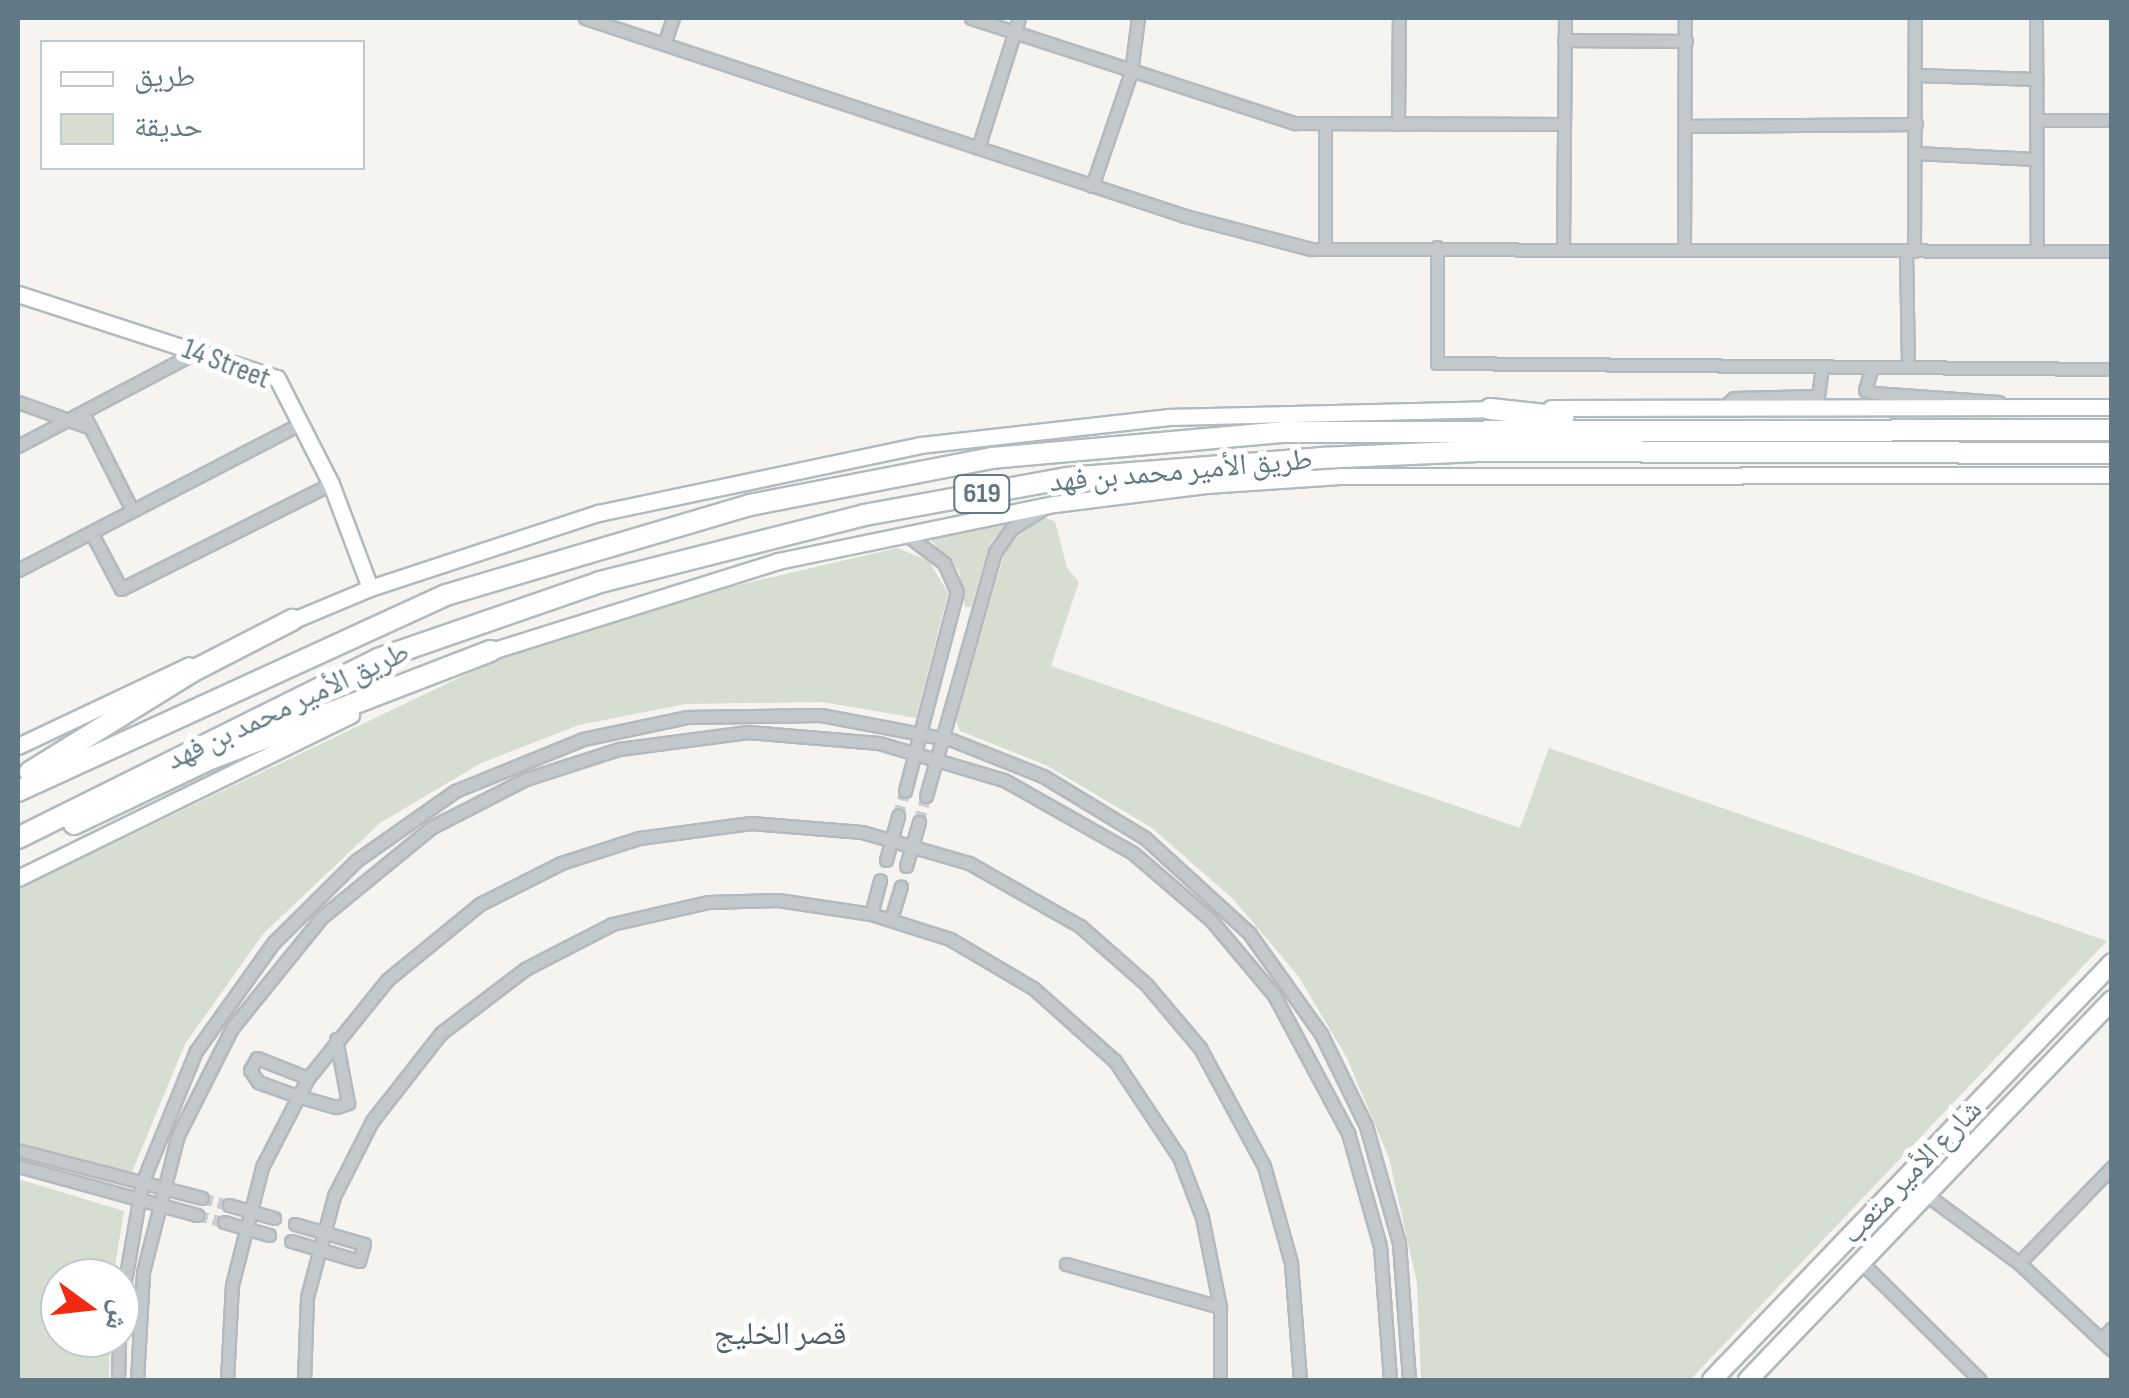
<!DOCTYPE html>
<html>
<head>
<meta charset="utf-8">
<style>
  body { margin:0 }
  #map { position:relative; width:2129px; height:1398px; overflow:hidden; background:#f5f4f0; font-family:"Sofia Sans Condensed","Noto Naskh Arabic",sans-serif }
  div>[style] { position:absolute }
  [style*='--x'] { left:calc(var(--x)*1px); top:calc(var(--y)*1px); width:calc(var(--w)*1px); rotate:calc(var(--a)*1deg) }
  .green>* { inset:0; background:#d6ddd1 }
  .street-tunnel>* { height:11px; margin-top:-5.5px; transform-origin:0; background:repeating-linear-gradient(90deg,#c9cfd0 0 11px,transparent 0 16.5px) }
  .roads { filter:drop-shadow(2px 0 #b3babd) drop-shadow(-2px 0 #b3babd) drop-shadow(0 2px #b3babd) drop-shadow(0 -2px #b3babd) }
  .street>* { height:11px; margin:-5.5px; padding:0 5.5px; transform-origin:5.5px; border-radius:5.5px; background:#c3c8ca }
  .secondary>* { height:15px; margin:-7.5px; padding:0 7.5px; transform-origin:7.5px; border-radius:7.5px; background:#fff }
  .primary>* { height:18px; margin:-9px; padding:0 9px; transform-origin:9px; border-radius:9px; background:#fff }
  .highway>* { height:20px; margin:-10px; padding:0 10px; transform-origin:10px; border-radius:10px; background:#fff }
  span { translate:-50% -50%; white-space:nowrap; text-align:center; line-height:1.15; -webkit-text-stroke:10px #fff; paint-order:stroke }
  .shield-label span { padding:2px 8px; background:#fff; border:2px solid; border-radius:8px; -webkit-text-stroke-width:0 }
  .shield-label { font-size:28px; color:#617984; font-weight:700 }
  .street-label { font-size:30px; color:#617984 }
  .neighbourhood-label { font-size:32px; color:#4f6068 }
  .frame { position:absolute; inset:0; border:20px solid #617984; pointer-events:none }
  .legend { position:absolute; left:40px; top:40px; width:325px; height:130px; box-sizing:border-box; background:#fff; border:2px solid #c0c9ce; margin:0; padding:12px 18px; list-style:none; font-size:30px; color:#617984 }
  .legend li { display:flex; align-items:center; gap:20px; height:50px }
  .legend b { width:50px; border:2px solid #c0c9ce }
  .north { position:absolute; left:40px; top:1258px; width:100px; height:100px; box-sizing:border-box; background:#fff; border:2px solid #c0c9ce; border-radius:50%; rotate:105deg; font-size:28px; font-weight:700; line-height:40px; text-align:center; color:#617984 }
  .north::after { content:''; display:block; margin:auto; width:35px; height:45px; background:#f22a12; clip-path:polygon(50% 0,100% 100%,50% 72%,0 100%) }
</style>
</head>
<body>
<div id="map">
  <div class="green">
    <div style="clip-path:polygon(1044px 518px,1055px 521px,1067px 568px,1079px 582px,1051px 666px,1520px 828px,1549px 748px,2107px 941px,1690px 1380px,1421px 1380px,1417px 1283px,1389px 1158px,1347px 1058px,1299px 977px,1233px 899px,1152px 828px,1048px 766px,960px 731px,956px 720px,1007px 544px)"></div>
    <div style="clip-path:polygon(1009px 521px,990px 544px,971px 607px,965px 607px,959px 571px,930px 539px)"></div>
    <div style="clip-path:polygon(897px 548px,929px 561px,948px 593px,916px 718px,822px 702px,685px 704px,579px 725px,481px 763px,380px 823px,263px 934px,185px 1044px,132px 1172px,18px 1142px,18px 889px,494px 661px,683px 598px)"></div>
    <div style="clip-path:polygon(18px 1179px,124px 1211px,113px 1278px,60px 1278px,60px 1338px,110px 1338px,109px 1380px,18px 1380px)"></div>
  </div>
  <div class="street-tunnel">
    <div style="--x:898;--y:816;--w:26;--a:-74"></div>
    <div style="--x:919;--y:822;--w:27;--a:-75"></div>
    <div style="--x:202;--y:1198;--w:28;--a:15"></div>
    <div style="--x:197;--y:1215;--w:28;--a:15"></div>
  </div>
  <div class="roads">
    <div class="street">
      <div style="--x:585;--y:18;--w:632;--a:18.26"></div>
      <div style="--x:1185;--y:216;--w:130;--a:14.7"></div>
      <div style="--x:1311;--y:249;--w:801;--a:0.14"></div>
      <div style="--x:971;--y:18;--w:341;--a:18"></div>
      <div style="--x:1295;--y:123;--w:269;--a:0.2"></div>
      <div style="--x:2036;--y:18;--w:233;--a:89.8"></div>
      <div style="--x:1564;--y:40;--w:122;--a:0.5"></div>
      <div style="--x:664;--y:44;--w:28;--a:-71"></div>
      <div style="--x:1917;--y:75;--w:120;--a:1.9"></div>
      <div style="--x:2038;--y:120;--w:74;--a:0"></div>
      <div style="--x:1398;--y:124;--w:106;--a:-89.5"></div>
      <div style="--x:1686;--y:126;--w:230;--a:-0.5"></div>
      <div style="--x:978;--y:148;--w:136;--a:-72.5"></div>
      <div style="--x:1915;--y:153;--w:121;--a:2.8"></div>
      <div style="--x:1092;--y:186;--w:120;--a:-71.1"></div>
      <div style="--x:1131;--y:72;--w:54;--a:-82.6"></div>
      <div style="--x:1437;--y:247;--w:116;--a:90"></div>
      <div style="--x:1437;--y:363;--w:675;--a:0.51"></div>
      <div style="--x:1563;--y:248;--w:230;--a:-89.5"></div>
      <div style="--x:1684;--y:248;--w:230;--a:-89.8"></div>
      <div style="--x:1325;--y:249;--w:125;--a:-90"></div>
      <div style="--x:1906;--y:251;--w:116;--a:89"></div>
      <div style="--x:1914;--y:251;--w:233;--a:-89.8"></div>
      <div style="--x:1872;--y:367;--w:24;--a:107"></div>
      <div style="--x:1865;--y:390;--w:9;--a:18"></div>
      <div style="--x:1874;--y:393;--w:125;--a:4.1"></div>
      <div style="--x:18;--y:402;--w:77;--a:19.6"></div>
      <div style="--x:1724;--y:407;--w:13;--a:-42"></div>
      <div style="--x:1734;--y:398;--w:84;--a:-1.4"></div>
      <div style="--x:1818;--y:396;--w:27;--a:-82"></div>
      <div style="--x:83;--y:413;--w:109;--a:63.2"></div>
      <div style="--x:18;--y:446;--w:204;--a:-27.8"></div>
      <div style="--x:91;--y:532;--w:64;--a:62.2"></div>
      <div style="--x:121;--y:589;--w:235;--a:-26.6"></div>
      <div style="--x:18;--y:570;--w:318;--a:-27.4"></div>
      <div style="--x:905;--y:791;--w:206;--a:-75.4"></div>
      <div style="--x:957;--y:592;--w:32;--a:-114"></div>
      <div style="--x:944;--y:563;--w:46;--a:-142.9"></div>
      <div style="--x:926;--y:796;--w:254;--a:-74.2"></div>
      <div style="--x:995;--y:552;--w:28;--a:-55"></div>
      <div style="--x:1011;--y:529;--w:36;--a:-32"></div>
      <div style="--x:886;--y:860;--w:46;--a:-74.7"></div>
      <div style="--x:906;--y:866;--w:46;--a:-73.5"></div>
      <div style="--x:871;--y:914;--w:35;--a:-75"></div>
      <div style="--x:891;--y:919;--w:34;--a:-73"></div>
      <div style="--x:308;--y:1078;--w:55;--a:-158.6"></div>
      <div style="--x:257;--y:1058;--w:14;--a:120"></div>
      <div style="--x:250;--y:1070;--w:14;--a:56"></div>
      <div style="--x:258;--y:1082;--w:41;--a:19.7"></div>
      <div style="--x:297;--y:1096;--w:41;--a:15.8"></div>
      <div style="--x:336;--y:1107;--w:13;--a:-18"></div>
      <div style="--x:348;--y:1103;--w:65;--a:-100.6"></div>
      <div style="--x:18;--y:1150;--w:190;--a:14.6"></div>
      <div style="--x:18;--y:1166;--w:186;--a:15.3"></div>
      <div style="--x:1927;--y:1195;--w:114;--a:36.5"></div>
      <div style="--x:2019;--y:1263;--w:127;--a:43.1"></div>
      <div style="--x:229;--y:1205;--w:47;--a:16.1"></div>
      <div style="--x:224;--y:1222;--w:47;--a:16.1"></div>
      <div style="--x:291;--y:1241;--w:71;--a:16.4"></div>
      <div style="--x:359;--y:1261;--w:18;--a:-74"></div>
      <div style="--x:364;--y:1244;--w:72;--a:-163.8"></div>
      <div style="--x:1862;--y:1263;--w:166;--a:44.8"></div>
      <div style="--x:2019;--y:1263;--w:134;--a:-45.9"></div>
      <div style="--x:1066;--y:1264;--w:160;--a:15.6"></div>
      <div style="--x:120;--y:1310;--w:129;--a:-80.2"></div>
      <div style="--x:142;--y:1183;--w:143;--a:-67.8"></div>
      <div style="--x:196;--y:1051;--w:133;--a:-54.5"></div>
      <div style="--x:273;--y:943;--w:118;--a:-44.7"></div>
      <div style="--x:357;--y:860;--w:120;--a:-35.1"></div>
      <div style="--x:455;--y:791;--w:138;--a:-22.1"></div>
      <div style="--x:583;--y:739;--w:106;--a:-11.9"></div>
      <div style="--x:687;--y:717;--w:134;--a:-0.9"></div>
      <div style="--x:821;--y:715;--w:133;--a:10.8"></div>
      <div style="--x:952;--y:740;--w:98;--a:21.6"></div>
      <div style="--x:1043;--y:776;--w:119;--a:31.3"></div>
      <div style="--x:1145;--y:838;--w:141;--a:42.4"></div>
      <div style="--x:1249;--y:933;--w:124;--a:54.5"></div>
      <div style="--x:1321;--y:1034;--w:102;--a:63.9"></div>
      <div style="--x:1366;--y:1126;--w:122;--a:74.2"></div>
      <div style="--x:1399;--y:1243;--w:137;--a:85.8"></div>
      <div style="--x:2101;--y:1340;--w:16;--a:-47"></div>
      <div style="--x:118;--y:1380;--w:42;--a:-88.6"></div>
      <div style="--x:137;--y:1380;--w:108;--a:-86.8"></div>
      <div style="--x:143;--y:1272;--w:141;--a:-75.7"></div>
      <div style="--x:178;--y:1135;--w:120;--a:-63.2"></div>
      <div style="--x:232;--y:1028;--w:143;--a:-51"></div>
      <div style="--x:322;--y:917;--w:142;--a:-39.3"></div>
      <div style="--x:432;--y:827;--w:106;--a:-27.1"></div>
      <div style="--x:526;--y:779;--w:98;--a:-17.9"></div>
      <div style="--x:619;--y:749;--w:130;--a:-7.5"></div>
      <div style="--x:748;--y:732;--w:131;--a:4.8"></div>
      <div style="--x:879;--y:743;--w:130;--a:16.5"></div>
      <div style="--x:1004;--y:780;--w:148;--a:29.5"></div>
      <div style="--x:1133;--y:853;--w:103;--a:40.7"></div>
      <div style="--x:1211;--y:920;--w:98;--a:50"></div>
      <div style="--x:1274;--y:995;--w:157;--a:61.8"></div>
      <div style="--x:1348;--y:1133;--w:117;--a:74.2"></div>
      <div style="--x:1380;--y:1246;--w:134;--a:85.7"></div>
      <div style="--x:227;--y:1380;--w:95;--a:-87"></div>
      <div style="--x:232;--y:1285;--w:122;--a:-75.7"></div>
      <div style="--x:262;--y:1167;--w:100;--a:-62.7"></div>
      <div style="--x:308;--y:1078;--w:126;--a:-51.1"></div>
      <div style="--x:387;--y:980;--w:120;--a:-39.3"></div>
      <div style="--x:480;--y:904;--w:91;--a:-26.8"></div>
      <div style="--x:561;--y:863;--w:82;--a:-17.8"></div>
      <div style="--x:639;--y:838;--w:113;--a:-7.6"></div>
      <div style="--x:751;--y:823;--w:111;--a:4.6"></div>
      <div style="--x:862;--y:832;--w:111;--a:16.2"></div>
      <div style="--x:969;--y:863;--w:128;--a:29.6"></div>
      <div style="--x:1080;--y:926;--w:88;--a:41.3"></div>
      <div style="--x:1146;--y:984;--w:84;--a:49.8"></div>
      <div style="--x:1200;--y:1048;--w:134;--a:61.5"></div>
      <div style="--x:1264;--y:1166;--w:101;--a:74.4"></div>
      <div style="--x:1291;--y:1263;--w:117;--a:85.6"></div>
      <div style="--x:304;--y:1380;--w:83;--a:-87.9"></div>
      <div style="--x:307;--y:1297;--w:105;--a:-75"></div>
      <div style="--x:334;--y:1196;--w:84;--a:-63.1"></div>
      <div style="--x:372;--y:1121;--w:112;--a:-51.9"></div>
      <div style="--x:441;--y:1033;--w:106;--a:-37.3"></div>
      <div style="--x:525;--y:969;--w:98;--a:-27.3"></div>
      <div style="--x:612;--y:924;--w:98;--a:-12.9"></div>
      <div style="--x:708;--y:902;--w:70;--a:-1.6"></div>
      <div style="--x:778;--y:900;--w:94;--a:8.6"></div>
      <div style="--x:871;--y:914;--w:83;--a:17.6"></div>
      <div style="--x:950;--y:939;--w:96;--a:30.6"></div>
      <div style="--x:1033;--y:988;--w:110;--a:41.7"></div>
      <div style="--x:1115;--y:1061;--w:115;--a:56.3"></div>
      <div style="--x:1179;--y:1157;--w:64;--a:69"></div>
      <div style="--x:1202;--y:1217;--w:92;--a:78.7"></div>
      <div style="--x:1220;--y:1307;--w:73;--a:90"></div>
    </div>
    <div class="secondary">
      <div style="--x:18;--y:294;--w:272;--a:18"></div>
      <div style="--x:277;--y:378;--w:119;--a:63"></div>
      <div style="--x:331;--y:484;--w:111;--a:69.4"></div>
      <div style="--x:1551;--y:408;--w:561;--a:-0.1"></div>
      <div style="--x:284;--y:624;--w:93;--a:-22.7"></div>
      <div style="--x:370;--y:588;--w:240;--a:-18.2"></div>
      <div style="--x:598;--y:513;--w:329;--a:-11.9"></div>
      <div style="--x:920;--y:445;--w:250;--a:-6.4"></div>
      <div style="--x:1168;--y:417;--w:330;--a:-1.4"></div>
      <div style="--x:485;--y:653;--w:307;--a:-17.4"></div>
      <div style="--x:778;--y:561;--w:282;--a:-11.7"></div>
      <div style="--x:1054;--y:504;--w:153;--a:-7.1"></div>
      <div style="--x:1206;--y:485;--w:134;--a:-3.8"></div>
      <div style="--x:1340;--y:476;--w:772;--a:-0.07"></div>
      <div style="--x:18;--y:746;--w:189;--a:-25.3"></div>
      <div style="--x:18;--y:878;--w:371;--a:-26.1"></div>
    </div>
    <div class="primary">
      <div style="--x:1712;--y:1380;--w:578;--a:-46.19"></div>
      <div style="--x:1748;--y:1380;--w:526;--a:-46.23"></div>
    </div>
    <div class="highway">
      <div style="--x:1490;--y:409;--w:74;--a:6.2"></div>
      <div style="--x:30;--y:772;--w:190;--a:-31.8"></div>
      <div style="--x:191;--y:672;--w:114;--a:-27.2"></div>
      <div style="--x:18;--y:791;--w:471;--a:-24.6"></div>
      <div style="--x:446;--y:595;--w:317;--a:-16.5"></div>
      <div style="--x:750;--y:505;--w:247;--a:-11"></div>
      <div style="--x:992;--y:458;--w:292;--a:-5.1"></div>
      <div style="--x:1283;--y:432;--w:829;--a:-0.14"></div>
      <div style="--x:74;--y:824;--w:148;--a:-25.5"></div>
      <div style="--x:208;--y:760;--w:303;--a:-21.1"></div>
      <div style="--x:18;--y:838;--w:402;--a:-26.4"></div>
      <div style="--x:378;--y:659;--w:235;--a:-19.1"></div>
      <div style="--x:600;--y:582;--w:272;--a:-14.2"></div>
      <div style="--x:864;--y:515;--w:207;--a:-10.3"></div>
      <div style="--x:1068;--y:478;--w:253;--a:-4.5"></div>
      <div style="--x:1320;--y:458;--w:158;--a:-2.5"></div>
      <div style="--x:1478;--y:451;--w:634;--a:0.18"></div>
    </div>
  </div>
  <div class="shield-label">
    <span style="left:982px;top:494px">619</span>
  </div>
  <div class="street-label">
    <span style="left:226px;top:364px;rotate:21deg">14 Street</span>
    <span style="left:1181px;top:471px;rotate:-5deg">طريق الأمير محمد بن فهد</span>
    <span style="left:288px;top:706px;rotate:-25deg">طريق الأمير محمد بن فهد</span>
    <span style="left:1912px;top:1172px;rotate:-46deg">شارع الأمير متعب</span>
  </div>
  <div class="neighbourhood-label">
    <span style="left:780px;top:1335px">قصر الخليج</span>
  </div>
  <div class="frame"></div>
  <ul class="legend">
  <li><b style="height:12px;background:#fff"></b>طريق</li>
  <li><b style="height:28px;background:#d6ddd1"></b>حديقة</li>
  </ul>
  <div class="north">ش</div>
</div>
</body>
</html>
